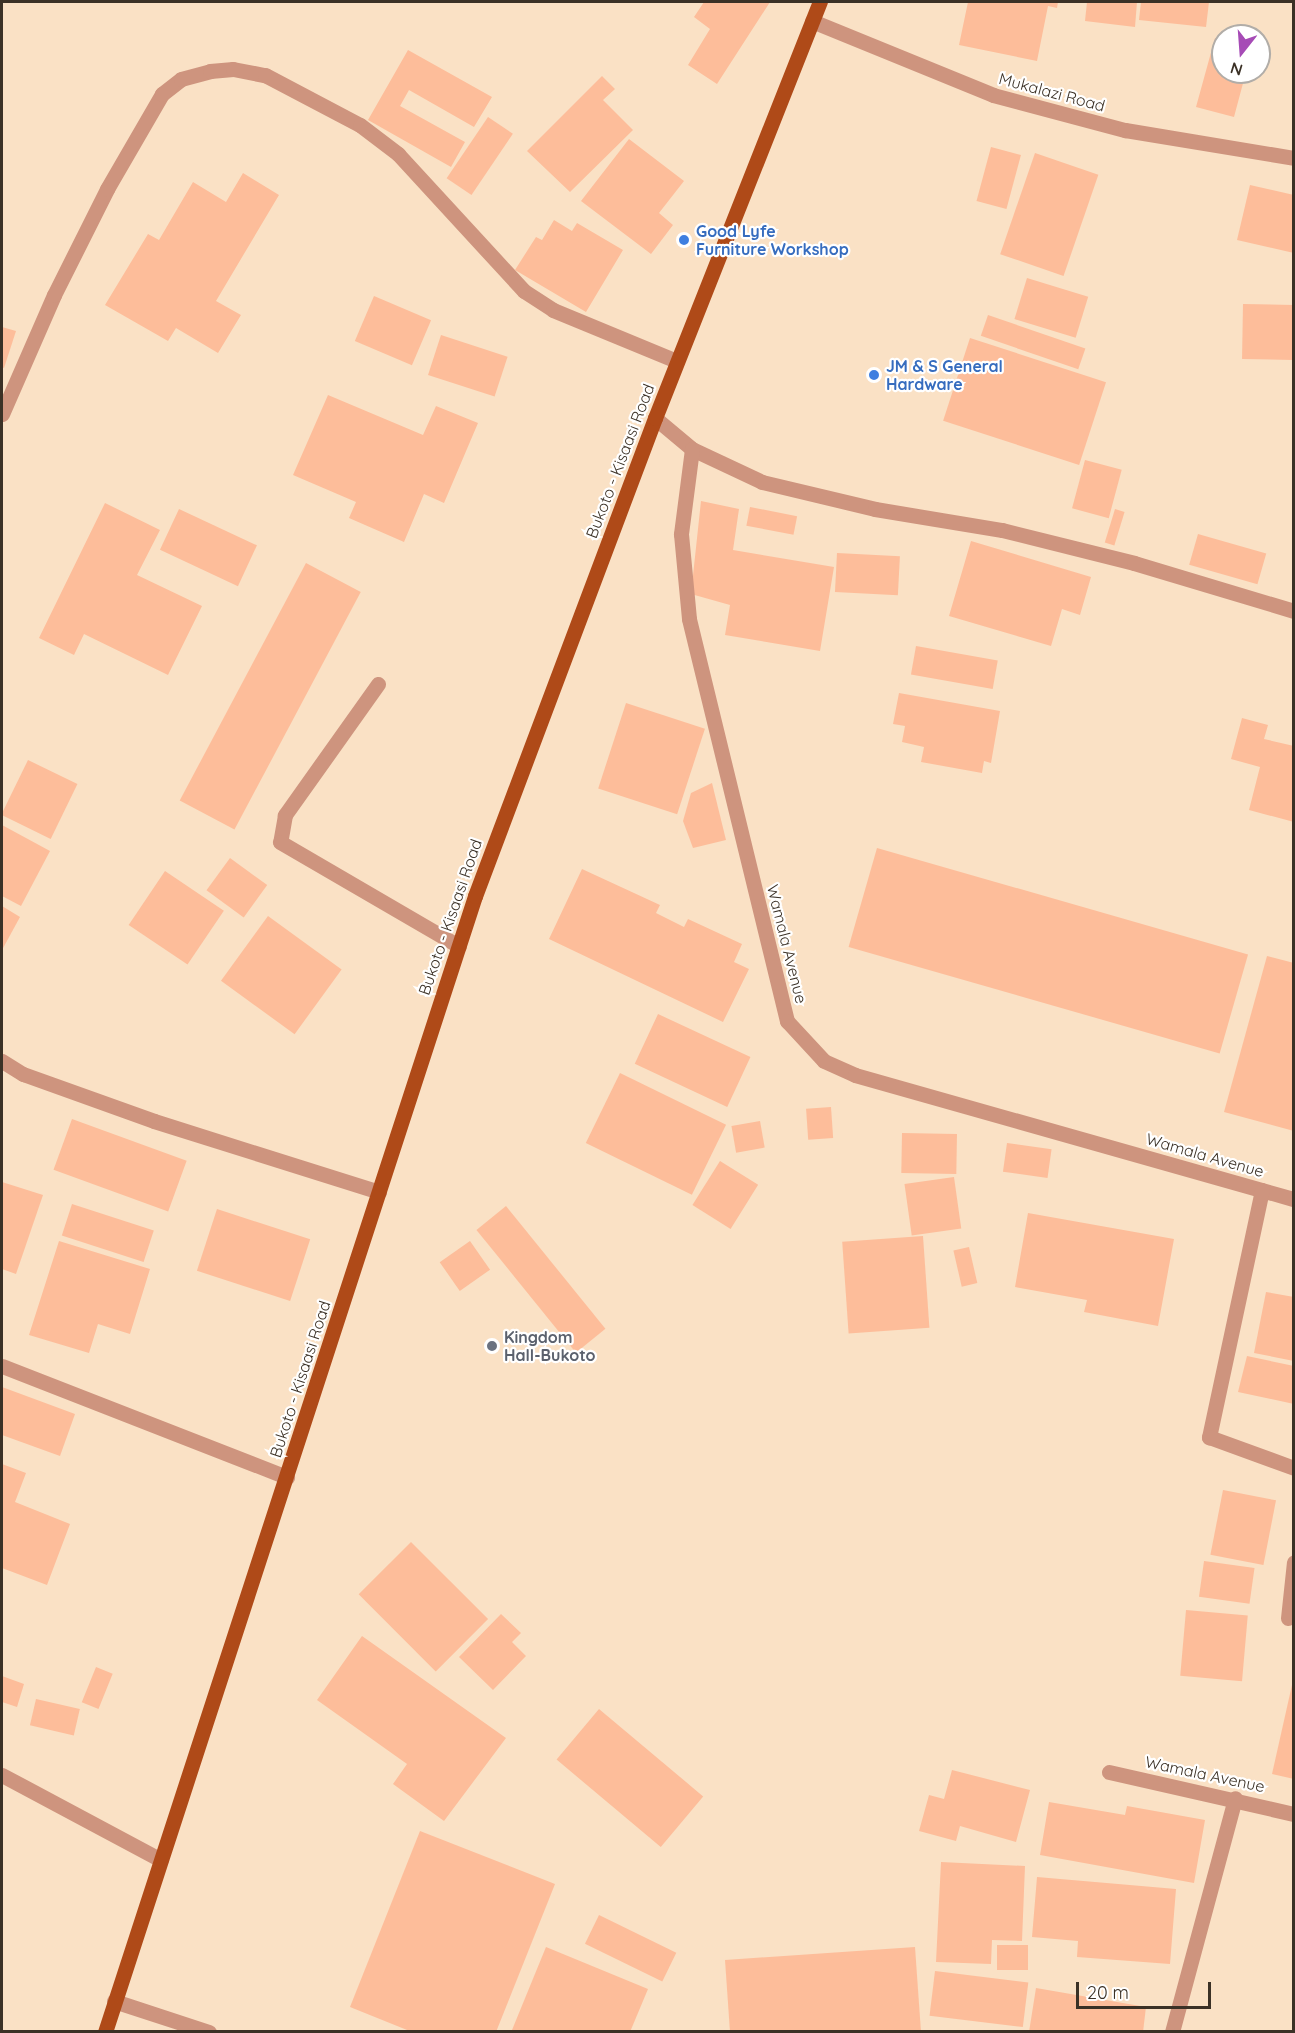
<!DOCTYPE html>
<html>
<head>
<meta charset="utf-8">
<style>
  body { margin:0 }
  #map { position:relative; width:1295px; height:2033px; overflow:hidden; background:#fae1c5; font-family:Quicksand,sans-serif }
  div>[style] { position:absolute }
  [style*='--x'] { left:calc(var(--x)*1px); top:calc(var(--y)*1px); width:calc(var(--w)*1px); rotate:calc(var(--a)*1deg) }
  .building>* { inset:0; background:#fdbd9a; transform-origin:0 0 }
  .minor>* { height:15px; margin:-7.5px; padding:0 7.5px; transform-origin:7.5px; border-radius:7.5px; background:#ce947e }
  .major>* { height:15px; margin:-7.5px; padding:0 7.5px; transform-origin:7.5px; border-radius:7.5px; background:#af4a18 }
  .dots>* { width:16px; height:16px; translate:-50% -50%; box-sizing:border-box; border:3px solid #fff; border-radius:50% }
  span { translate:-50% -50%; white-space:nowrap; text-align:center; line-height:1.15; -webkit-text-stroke:4.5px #fff; paint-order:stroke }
  .street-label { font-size:16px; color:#3b3126 }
  .shop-label { font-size:16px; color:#366cbe; font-weight:700 }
  .left { translate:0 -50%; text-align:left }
  .worship-label { font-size:16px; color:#5b616d; font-weight:700 }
  .frame { position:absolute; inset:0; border:3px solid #3b3126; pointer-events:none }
  .north { position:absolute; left:1211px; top:24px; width:60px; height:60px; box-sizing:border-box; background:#fff; border:2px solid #b1ada8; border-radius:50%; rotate:197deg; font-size:16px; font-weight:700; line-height:24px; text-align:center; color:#3b3126 }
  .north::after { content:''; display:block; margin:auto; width:21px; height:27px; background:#a64bb6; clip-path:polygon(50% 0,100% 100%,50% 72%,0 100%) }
  .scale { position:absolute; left:1076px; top:1982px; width:135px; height:27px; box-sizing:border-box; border:3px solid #3b3126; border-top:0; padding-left:8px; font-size:18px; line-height:21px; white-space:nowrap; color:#3b3126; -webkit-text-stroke:4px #fff; paint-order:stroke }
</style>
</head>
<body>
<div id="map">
  <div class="building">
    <div style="clip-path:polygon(704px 2px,770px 2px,717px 84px,688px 65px,710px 29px,694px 17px)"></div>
    <div style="clip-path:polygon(968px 2px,1058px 2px,1057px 8px,1048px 6px,1037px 61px,959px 45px)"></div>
    <div style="clip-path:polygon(1087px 2px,1137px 2px,1135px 27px,1085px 21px)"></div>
    <div style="clip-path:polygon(1141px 2px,1209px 2px,1206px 27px,1139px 20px)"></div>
    <div style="clip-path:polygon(1215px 38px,1223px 40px,1223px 72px,1246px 72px,1234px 117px,1196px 107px)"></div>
    <div style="clip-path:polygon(408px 50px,492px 97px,474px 127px,409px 90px,400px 106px,465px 142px,451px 167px,368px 120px)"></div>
    <div style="clip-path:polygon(602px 76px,615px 89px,603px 100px,633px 130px,570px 192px,527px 151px)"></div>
    <div style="left:488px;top:117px;width:30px;height:74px;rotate:34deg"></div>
    <div style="clip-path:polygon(629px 139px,684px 181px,659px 213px,673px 225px,651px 254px,581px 201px)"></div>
    <div style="left:991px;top:147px;width:31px;height:56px;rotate:15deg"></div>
    <div style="left:1035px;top:153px;width:67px;height:107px;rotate:19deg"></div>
    <div style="clip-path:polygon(243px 173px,279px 195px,216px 301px,241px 315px,218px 353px,176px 328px,168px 341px,105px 305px,148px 234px,159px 240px,193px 182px,226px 202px)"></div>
    <div style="clip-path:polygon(1250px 185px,1294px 195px,1294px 253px,1237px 240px)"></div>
    <div style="clip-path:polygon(554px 220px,572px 231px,577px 223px,623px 250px,586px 312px,515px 270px,536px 237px,542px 240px)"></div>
    <div style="left:1027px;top:278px;width:64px;height:43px;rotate:17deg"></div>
    <div style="left:374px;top:296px;width:62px;height:49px;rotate:23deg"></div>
    <div style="left:1243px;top:304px;width:51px;height:55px;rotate:1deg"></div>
    <div style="left:988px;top:315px;width:103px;height:22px;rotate:19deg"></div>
    <div style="clip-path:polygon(2px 327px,16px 331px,4px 368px,2px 367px)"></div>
    <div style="left:441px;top:335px;width:70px;height:42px;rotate:18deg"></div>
    <div style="left:970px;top:338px;width:143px;height:87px;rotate:18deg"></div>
    <div style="clip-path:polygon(328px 395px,423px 435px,436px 406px,478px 423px,444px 503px,424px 494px,404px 542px,349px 518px,356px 502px,293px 475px)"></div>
    <div style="left:1085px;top:460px;width:38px;height:50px;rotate:15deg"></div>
    <div style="clip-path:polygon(701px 501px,739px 509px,733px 550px,834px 567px,820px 651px,725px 635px,730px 605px,691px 594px)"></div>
    <div style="clip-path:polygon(105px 503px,160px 530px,137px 575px,202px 606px,168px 675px,84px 634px,74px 655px,39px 638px)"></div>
    <div style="left:750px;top:507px;width:48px;height:19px;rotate:11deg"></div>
    <div style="left:179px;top:509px;width:86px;height:45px;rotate:25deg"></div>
    <div style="left:1115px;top:509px;width:10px;height:35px;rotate:17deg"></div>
    <div style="left:1198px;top:534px;width:71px;height:32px;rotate:16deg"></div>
    <div style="clip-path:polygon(971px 541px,1091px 577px,1080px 615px,1062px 609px,1051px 646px,949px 616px)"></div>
    <div style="left:837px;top:553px;width:63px;height:39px;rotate:3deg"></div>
    <div style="left:306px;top:563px;width:62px;height:269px;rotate:28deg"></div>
    <div style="left:916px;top:646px;width:83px;height:29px;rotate:10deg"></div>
    <div style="clip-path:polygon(899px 693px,1000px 711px,991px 763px,984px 761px,982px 773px,921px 762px,924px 747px,902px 742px,905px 726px,893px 724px)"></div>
    <div style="left:626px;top:703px;width:83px;height:90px;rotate:18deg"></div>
    <div style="clip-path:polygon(1242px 718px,1268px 725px,1264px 739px,1294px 746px,1294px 822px,1249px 810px,1260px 767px,1231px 759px)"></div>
    <div style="left:28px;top:760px;width:55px;height:61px;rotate:26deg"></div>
    <div style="clip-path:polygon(712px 783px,726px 840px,693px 848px,683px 821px,691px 793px)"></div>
    <div style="clip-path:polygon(2px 825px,50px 851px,21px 906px,2px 896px)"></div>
    <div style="left:877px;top:848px;width:386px;height:103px;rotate:16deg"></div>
    <div style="left:230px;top:858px;width:46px;height:40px;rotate:36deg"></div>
    <div style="clip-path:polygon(582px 869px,660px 905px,656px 913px,684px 927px,688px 919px,742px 944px,734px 962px,749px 969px,723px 1022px,549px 939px)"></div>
    <div style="left:165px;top:871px;width:71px;height:65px;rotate:34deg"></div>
    <div style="clip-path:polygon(2px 906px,20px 917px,2px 950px)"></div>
    <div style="left:268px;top:916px;width:91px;height:80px;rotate:36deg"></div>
    <div style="clip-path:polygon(1267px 956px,1294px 963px,1294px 1131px,1224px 1112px)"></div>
    <div style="left:658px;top:1014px;width:102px;height:55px;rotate:25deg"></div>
    <div style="left:620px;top:1073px;width:118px;height:78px;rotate:26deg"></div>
    <div style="left:831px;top:1107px;width:31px;height:25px;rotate:86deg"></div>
    <div style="left:72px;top:1119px;width:122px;height:54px;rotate:20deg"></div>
    <div style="left:760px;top:1121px;width:27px;height:29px;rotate:80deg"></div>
    <div style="left:902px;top:1133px;width:55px;height:40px;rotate:1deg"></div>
    <div style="left:1007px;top:1143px;width:45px;height:29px;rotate:8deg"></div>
    <div style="left:720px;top:1161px;width:45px;height:52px;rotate:32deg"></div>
    <div style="left:954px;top:1177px;width:52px;height:50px;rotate:82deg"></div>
    <div style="clip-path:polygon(2px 1182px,43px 1195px,16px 1274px,2px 1269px)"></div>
    <div style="left:72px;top:1204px;width:86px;height:33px;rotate:18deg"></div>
    <div style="left:506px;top:1206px;width:158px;height:38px;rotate:51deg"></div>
    <div style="left:217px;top:1209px;width:98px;height:65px;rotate:18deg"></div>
    <div style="clip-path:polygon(1028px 1213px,1174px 1239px,1158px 1326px,1084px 1312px,1087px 1300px,1015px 1287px)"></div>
    <div style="left:923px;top:1236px;width:92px;height:81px;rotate:86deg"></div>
    <div style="clip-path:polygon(59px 1241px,150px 1269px,130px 1334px,98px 1324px,89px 1353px,29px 1335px)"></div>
    <div style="left:470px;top:1241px;width:35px;height:37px;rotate:55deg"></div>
    <div style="left:969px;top:1247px;width:37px;height:16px;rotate:77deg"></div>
    <div style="clip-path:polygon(1266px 1292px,1294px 1297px,1294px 1361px,1254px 1353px)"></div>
    <div style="clip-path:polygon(1247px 1356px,1294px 1366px,1294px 1404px,1238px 1392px)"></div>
    <div style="clip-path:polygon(2px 1387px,75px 1414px,60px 1456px,2px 1435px)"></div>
    <div style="clip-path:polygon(2px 1464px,26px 1473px,15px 1502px,70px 1524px,47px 1585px,2px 1568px)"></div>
    <div style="left:1223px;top:1490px;width:54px;height:66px;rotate:11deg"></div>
    <div style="left:411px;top:1542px;width:109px;height:74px;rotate:45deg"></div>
    <div style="left:1204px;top:1561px;width:51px;height:36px;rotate:8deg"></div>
    <div style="left:1186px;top:1610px;width:62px;height:66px;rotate:5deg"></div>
    <div style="clip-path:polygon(501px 1614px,521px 1633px,512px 1642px,526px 1656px,493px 1690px,459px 1657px)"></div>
    <div style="clip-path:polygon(362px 1636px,506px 1738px,444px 1821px,393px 1784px,407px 1764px,317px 1700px)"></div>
    <div style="left:96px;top:1667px;width:18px;height:38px;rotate:22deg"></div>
    <div style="clip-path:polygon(2px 1676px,24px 1684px,17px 1707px,2px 1702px)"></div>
    <div style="clip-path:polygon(1294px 1676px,1294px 1779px,1272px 1774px)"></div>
    <div style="left:36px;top:1699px;width:45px;height:27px;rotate:13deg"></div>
    <div style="left:599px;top:1709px;width:136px;height:66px;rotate:40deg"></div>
    <div style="clip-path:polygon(952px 1770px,1030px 1790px,1016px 1842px,960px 1826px,956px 1841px,919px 1831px,929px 1795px,944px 1799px)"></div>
    <div style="clip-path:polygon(1049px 1802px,1125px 1815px,1127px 1806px,1205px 1820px,1194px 1883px,1040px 1855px)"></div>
    <div style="clip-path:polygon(420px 1831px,555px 1884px,496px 2032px,412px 2032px,350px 2007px)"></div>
    <div style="clip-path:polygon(941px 1862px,1025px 1866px,1022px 1941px,992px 1940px,991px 1964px,936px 1962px)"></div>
    <div style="clip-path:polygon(1037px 1877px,1176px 1889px,1170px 1964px,1077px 1957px,1078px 1941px,1032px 1937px)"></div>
    <div style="left:599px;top:1915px;width:86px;height:32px;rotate:26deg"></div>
    <div style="left:997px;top:1945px;width:31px;height:25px"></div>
    <div style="clip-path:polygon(546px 1947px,648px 1989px,630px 2032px,512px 2030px)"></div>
    <div style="clip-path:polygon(915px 1947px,921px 2032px,730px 2032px,725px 1960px)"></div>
    <div style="left:935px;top:1971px;width:94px;height:45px;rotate:7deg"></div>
    <div style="clip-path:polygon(1036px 1988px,1146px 2007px,1143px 2032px,1029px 2032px)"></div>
  </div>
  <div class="minor">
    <div style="--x:812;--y:21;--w:196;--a:22.2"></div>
    <div style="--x:993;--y:95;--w:137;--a:14.9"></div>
    <div style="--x:1125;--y:130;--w:171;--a:9.4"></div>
    <div style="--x:2;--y:414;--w:130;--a:-66.4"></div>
    <div style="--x:54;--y:295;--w:119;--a:-63.4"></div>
    <div style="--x:107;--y:189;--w:110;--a:-59.9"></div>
    <div style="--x:162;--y:94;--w:24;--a:-38"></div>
    <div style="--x:181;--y:79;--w:30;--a:-15"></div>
    <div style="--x:210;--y:71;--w:23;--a:-5"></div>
    <div style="--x:233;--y:69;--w:33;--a:11"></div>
    <div style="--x:265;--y:75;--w:107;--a:27.8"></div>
    <div style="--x:360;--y:125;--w:48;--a:37.3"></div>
    <div style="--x:398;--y:154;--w:186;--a:47.4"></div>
    <div style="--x:524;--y:291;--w:35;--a:33"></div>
    <div style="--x:553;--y:310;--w:134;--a:22.4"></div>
    <div style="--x:655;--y:418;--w:48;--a:40"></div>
    <div style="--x:692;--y:449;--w:77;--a:25.2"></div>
    <div style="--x:762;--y:482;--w:116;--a:13.4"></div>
    <div style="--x:875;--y:509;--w:129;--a:9.4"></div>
    <div style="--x:1002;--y:530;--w:136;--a:14"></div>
    <div style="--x:1134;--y:563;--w:167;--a:16.7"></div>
    <div style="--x:692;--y:449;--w:86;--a:97.4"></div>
    <div style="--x:681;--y:534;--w:85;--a:84.6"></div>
    <div style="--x:689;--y:619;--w:414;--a:76.3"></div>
    <div style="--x:787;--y:1021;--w:54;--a:47.2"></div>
    <div style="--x:824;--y:1061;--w:34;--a:24"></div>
    <div style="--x:855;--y:1075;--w:456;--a:15.8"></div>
    <div style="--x:378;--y:684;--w:161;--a:125.4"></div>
    <div style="--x:285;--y:815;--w:27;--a:100"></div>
    <div style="--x:280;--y:842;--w:207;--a:30.2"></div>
    <div style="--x:2;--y:1061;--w:25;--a:32"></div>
    <div style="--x:23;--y:1074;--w:139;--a:19.7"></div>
    <div style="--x:154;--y:1121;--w:236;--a:17.5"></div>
    <div style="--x:1262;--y:1190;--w:253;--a:102.1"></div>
    <div style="--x:1209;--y:1437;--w:90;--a:20"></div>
    <div style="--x:2;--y:1366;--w:306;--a:21.3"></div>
    <div style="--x:1288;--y:1618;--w:56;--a:-83.9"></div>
    <div style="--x:1109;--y:1772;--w:190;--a:12.8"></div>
    <div style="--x:2;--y:1775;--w:180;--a:28.1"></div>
    <div style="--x:114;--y:2001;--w:100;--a:18.1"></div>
    <div style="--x:1172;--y:2032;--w:242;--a:-74.9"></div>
  </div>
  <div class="major">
    <div style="--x:105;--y:2032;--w:1195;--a:-71.96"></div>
    <div style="--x:475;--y:896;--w:511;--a:-69.37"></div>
    <div style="--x:655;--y:418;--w:448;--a:-68.4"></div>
  </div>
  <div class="dots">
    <div style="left:684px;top:240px;background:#3f7fe0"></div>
    <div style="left:874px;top:375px;background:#3f7fe0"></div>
    <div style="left:492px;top:1346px;background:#6b7280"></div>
  </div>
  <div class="street-label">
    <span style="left:1052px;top:92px;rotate:15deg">Mukalazi Road</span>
    <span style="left:620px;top:461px;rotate:-69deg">Bukoto - Kisaasi Road</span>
    <span style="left:450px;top:917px;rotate:-71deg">Bukoto - Kisaasi Road</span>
    <span style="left:787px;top:944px;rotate:76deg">Wamala Avenue</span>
    <span style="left:1205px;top:1155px;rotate:16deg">Wamala Avenue</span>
    <span style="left:300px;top:1379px;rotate:-72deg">Bukoto - Kisaasi Road</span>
    <span style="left:1205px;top:1774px;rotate:12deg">Wamala Avenue</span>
  </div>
  <div class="shop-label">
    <span class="left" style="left:696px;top:240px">Good Lyfe<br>Furniture Workshop</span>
    <span class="left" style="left:886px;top:375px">JM &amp; S General<br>Hardware</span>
  </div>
  <div class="worship-label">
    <span class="left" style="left:504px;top:1346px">Kingdom<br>Hall-Bukoto</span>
  </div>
  <div class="frame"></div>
  <div class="north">N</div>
  <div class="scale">20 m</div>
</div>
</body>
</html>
